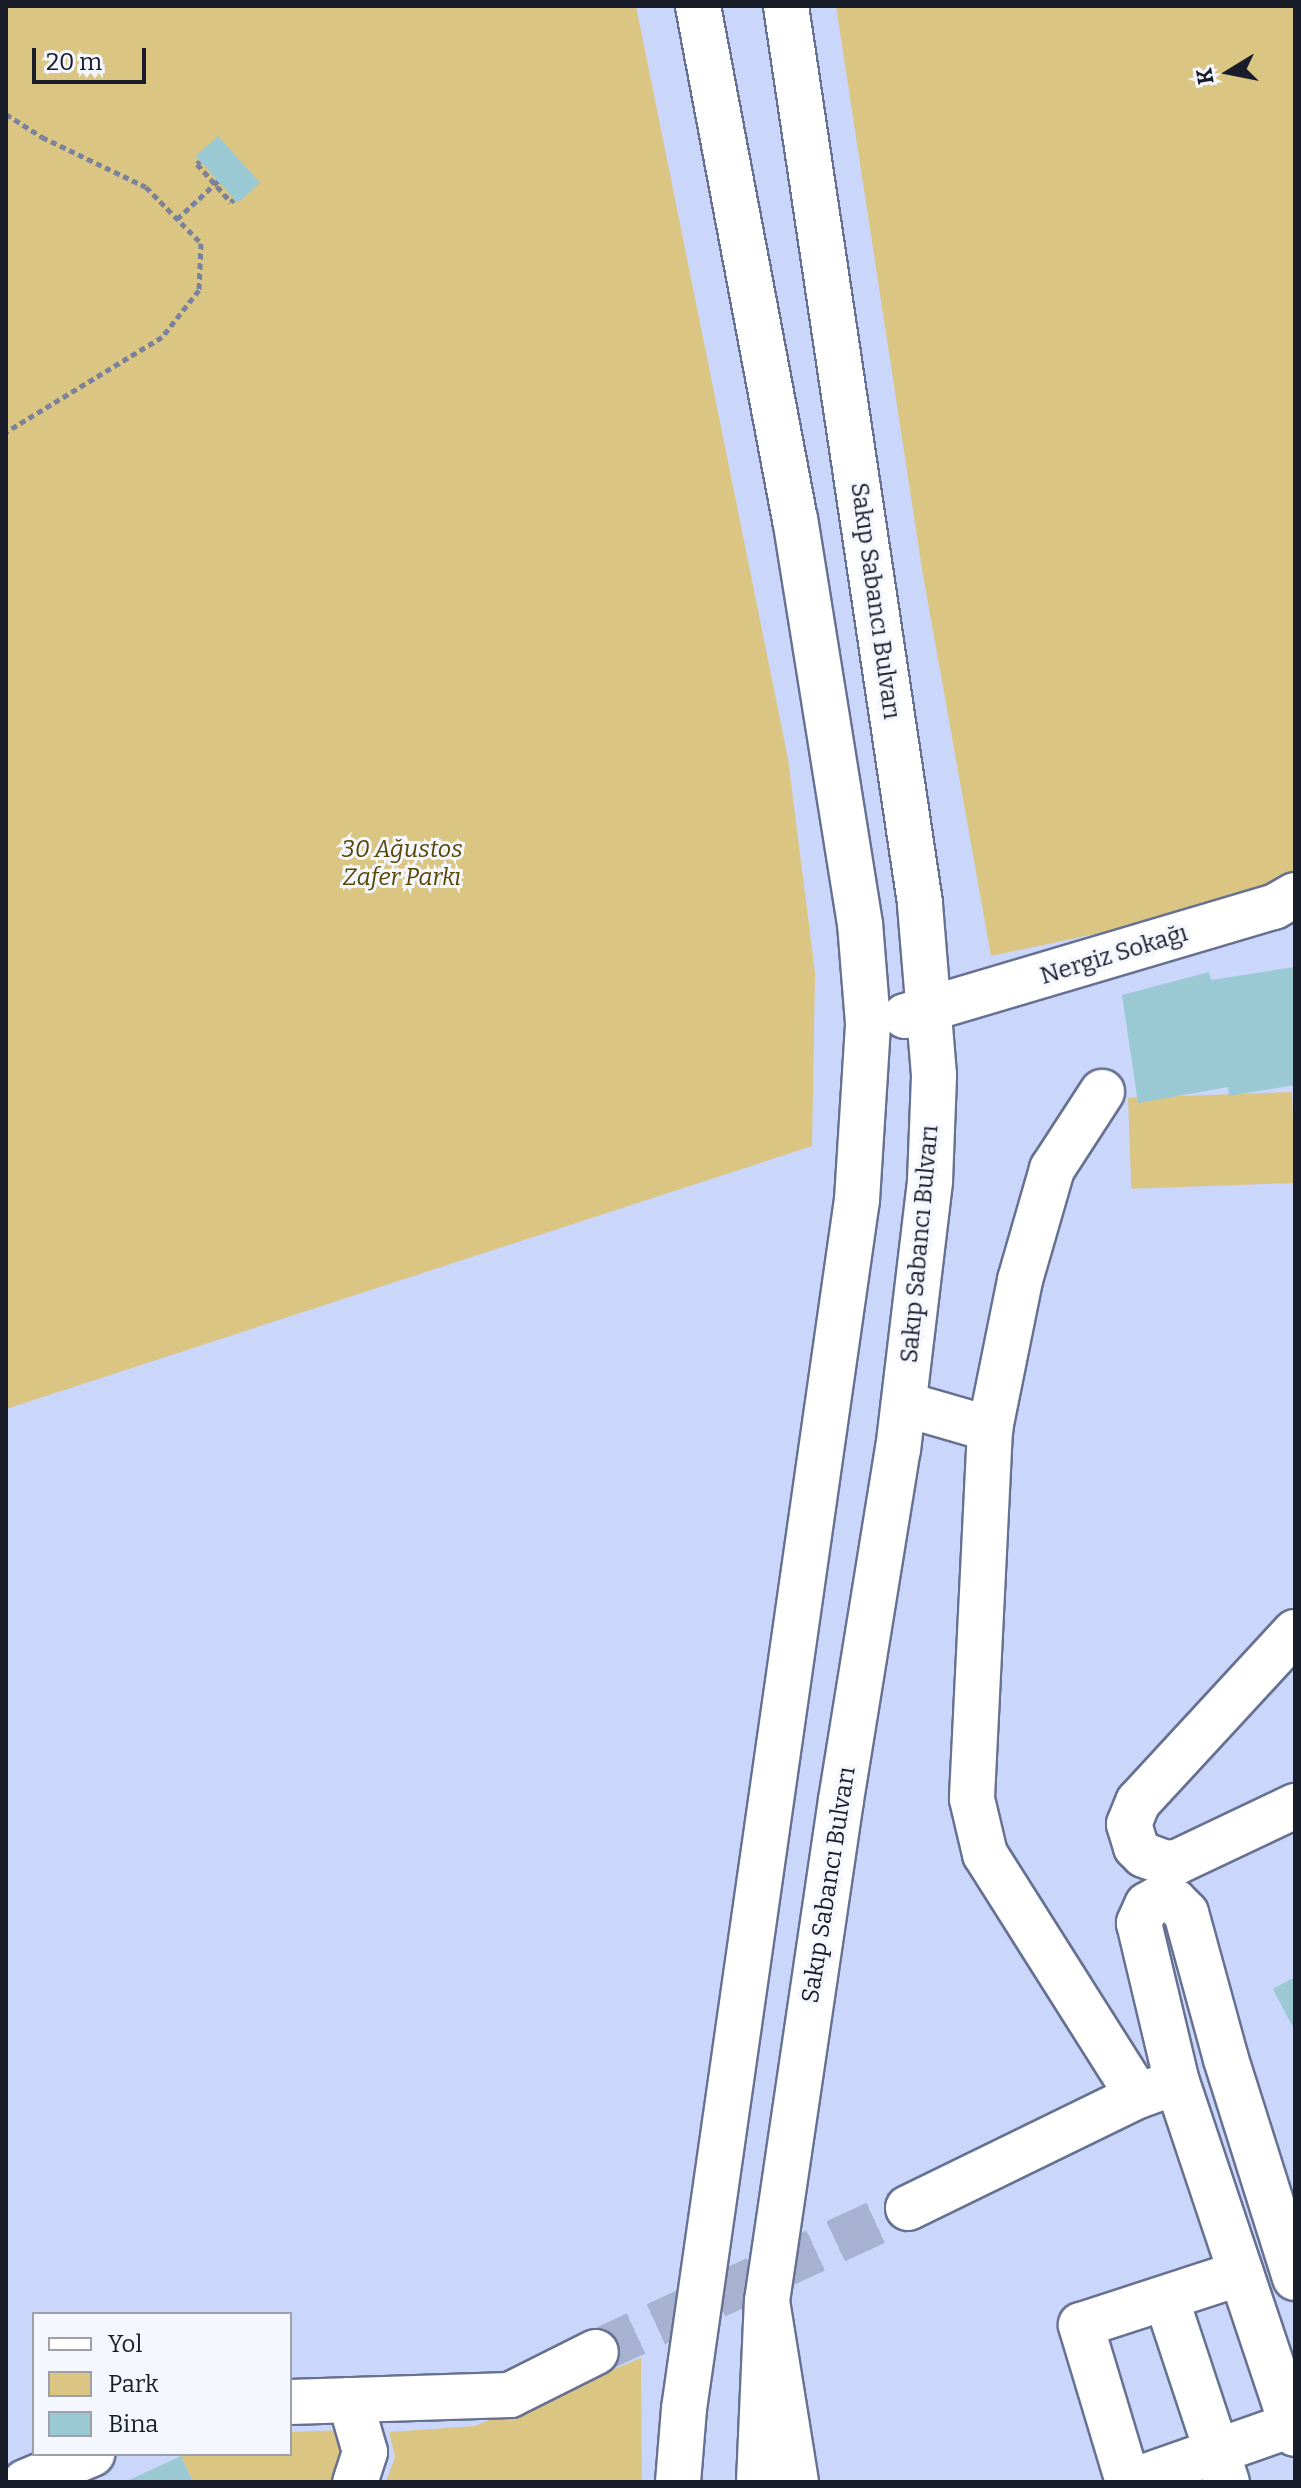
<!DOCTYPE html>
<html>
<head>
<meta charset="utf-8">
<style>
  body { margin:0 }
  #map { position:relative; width:1301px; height:2488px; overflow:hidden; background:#cad6fa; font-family:Bitter,serif }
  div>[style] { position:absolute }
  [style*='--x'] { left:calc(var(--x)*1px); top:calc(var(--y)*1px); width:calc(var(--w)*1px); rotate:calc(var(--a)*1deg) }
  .green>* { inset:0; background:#dbc583; transform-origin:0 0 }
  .building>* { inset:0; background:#9ac9d3; transform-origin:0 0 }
  .minor-tunnel>* { height:44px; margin-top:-22px; transform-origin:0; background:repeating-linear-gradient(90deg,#a7b1d0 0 44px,transparent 0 66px) }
  .path>* { height:5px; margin-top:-2.5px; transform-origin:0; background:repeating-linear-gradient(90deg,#7a829c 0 6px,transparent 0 10px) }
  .roads { filter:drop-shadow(2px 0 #677191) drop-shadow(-2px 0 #677191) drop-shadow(0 2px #677191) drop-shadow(0 -2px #677191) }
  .minor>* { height:44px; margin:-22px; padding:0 22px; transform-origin:22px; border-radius:22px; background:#fff }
  .major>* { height:44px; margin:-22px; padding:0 22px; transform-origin:22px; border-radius:22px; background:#fff }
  span { translate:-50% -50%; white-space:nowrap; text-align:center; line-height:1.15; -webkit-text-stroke:6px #f5f7ff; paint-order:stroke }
  .street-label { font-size:24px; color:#191c29 }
  .park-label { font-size:24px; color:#594600; font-style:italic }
  .frame { position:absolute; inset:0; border:8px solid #191c29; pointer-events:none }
  .legend { position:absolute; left:32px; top:2312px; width:260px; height:144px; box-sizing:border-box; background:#f5f7ff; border:2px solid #9d9fa9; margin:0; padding:10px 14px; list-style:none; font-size:24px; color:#191c29 }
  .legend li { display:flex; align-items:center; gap:16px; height:40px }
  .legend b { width:40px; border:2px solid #9d9fa9 }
  .north { position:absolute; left:1189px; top:32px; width:80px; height:80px; -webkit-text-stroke:6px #f5f7ff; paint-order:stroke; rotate:260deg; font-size:22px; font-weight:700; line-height:32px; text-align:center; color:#191c29 }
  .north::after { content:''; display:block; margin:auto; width:28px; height:36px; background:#191c29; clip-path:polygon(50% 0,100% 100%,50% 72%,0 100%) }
  .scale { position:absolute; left:32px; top:48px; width:114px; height:36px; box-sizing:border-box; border:4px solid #191c29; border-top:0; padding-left:10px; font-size:24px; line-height:28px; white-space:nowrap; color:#191c29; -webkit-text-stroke:6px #f5f7ff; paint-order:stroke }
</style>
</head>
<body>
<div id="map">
  <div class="green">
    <div style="clip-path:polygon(6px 6px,636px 6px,788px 759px,815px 973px,812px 1146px,6px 1409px)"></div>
    <div style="clip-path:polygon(836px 6px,1295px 6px,1295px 878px,1179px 916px,991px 956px,922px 569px)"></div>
    <div style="left:1292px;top:1092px;width:91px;height:164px;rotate:88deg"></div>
    <div style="clip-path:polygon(641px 2358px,642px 2482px,386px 2482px,395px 2457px,389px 2432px,475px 2426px)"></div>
    <div style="clip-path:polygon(345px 2430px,350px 2482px,193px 2482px,181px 2456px,290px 2454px,290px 2432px)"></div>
  </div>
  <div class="building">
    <div style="left:218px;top:136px;width:63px;height:30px;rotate:48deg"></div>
    <div style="clip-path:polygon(1295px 967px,1295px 1085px,1229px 1096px,1228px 1087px,1138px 1103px,1122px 995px,1209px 972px,1211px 980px)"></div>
    <div style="clip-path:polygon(1295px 1977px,1295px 2031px,1273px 1989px)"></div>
    <div style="clip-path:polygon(181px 2456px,193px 2482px,125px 2482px)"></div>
  </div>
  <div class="minor-tunnel">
    <div style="--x:596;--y:2352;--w:344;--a:-24.8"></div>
  </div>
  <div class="path">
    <div style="--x:6;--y:114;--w:43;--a:32.6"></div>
    <div style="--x:42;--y:137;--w:115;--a:25.7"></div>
    <div style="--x:146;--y:187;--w:78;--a:45.5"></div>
    <div style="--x:201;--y:243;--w:47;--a:92.4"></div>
    <div style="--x:199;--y:290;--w:60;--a:128.2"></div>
    <div style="--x:162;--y:337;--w:183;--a:148.7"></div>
    <div style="--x:200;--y:161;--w:4;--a:135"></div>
    <div style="--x:197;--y:164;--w:51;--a:48.2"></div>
    <div style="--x:231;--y:202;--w:4;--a:-45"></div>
    <div style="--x:177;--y:219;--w:56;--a:-42.8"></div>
  </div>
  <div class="roads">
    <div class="minor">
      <div style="--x:905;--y:1016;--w:385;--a:-16.5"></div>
      <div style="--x:1274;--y:907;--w:24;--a:-30"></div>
      <div style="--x:904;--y:1404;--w:90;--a:16.2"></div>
      <div style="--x:990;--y:1429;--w:370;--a:92.8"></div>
      <div style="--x:972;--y:1799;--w:57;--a:76.7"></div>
      <div style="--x:985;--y:1854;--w:286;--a:57.7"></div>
      <div style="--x:990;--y:1429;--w:152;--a:-78.6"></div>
      <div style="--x:1020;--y:1280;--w:116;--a:-73.9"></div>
      <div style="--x:1052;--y:1169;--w:92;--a:-57"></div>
      <div style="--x:1295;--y:1632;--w:231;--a:132.7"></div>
      <div style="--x:1138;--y:1802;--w:24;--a:112"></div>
      <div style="--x:1129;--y:1824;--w:24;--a:73"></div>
      <div style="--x:1136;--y:1847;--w:11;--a:45"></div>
      <div style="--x:1144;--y:1855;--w:23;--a:20"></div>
      <div style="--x:1166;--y:1863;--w:11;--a:-5"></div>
      <div style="--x:1177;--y:1862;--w:131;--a:-25.4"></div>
      <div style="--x:908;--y:2208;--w:256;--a:-26"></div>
      <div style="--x:1138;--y:2096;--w:30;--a:-20"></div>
      <div style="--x:1295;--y:2278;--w:230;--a:-107.5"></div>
      <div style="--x:1226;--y:2059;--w:151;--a:-105.3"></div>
      <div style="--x:1186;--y:1913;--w:17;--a:-135"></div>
      <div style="--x:1174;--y:1901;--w:18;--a:-177"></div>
      <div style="--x:1156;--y:1900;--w:10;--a:151"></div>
      <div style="--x:1147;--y:1905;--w:20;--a:114"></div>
      <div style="--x:1139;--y:1923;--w:163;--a:76.6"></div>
      <div style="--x:1177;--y:2082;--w:371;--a:71.5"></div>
      <div style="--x:1166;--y:2298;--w:194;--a:71.7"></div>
      <div style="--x:350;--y:2400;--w:54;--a:73.9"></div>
      <div style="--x:365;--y:2452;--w:32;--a:108"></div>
      <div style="--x:290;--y:2402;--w:220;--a:-1.8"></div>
      <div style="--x:510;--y:2395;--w:96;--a:-26.6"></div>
      <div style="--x:25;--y:2482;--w:73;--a:-22.7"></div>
      <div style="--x:678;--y:2482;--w:73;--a:-85.3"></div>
      <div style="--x:684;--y:2409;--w:1221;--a:-81.86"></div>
      <div style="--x:857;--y:1200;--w:177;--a:-86.4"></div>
      <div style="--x:868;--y:1023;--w:99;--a:-94.6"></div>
      <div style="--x:860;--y:924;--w:409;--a:-99.1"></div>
      <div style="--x:795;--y:520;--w:523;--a:-100.69"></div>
      <div style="--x:759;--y:2482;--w:181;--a:-87.5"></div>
      <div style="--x:767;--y:2301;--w:506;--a:-81.6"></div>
      <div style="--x:841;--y:1800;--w:355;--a:-80.8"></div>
      <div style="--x:898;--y:1450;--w:271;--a:-83.2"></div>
      <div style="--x:930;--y:1181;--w:106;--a:-87.8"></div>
      <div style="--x:934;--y:1075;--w:173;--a:-94.7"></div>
      <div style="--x:920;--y:903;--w:907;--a:-98.5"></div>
      <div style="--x:1128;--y:2482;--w:164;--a:-106.7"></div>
      <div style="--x:1081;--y:2325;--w:168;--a:-18"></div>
      <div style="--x:1129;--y:2482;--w:176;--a:-19.3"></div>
    </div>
    <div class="major">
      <div style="--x:767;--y:2301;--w:183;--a:80.9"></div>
    </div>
  </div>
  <div class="street-label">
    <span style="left:875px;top:601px;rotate:82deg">Sakıp Sabancı Bulvarı</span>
    <span style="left:1114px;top:955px;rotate:-17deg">Nergiz Sokağı</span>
    <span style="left:920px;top:1244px;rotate:-85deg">Sakıp Sabancı Bulvarı</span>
    <span style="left:829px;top:1885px;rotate:-81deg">Sakıp Sabancı Bulvarı</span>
  </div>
  <div class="park-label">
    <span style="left:402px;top:864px">30 Ağustos<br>Zafer Parkı</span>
  </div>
  <div class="frame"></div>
  <ul class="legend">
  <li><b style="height:10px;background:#fff"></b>Yol</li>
  <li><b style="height:22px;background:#dbc583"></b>Park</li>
  <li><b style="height:22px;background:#9ac9d3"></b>Bina</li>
  </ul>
  <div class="north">K</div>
  <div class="scale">20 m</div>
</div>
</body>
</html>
